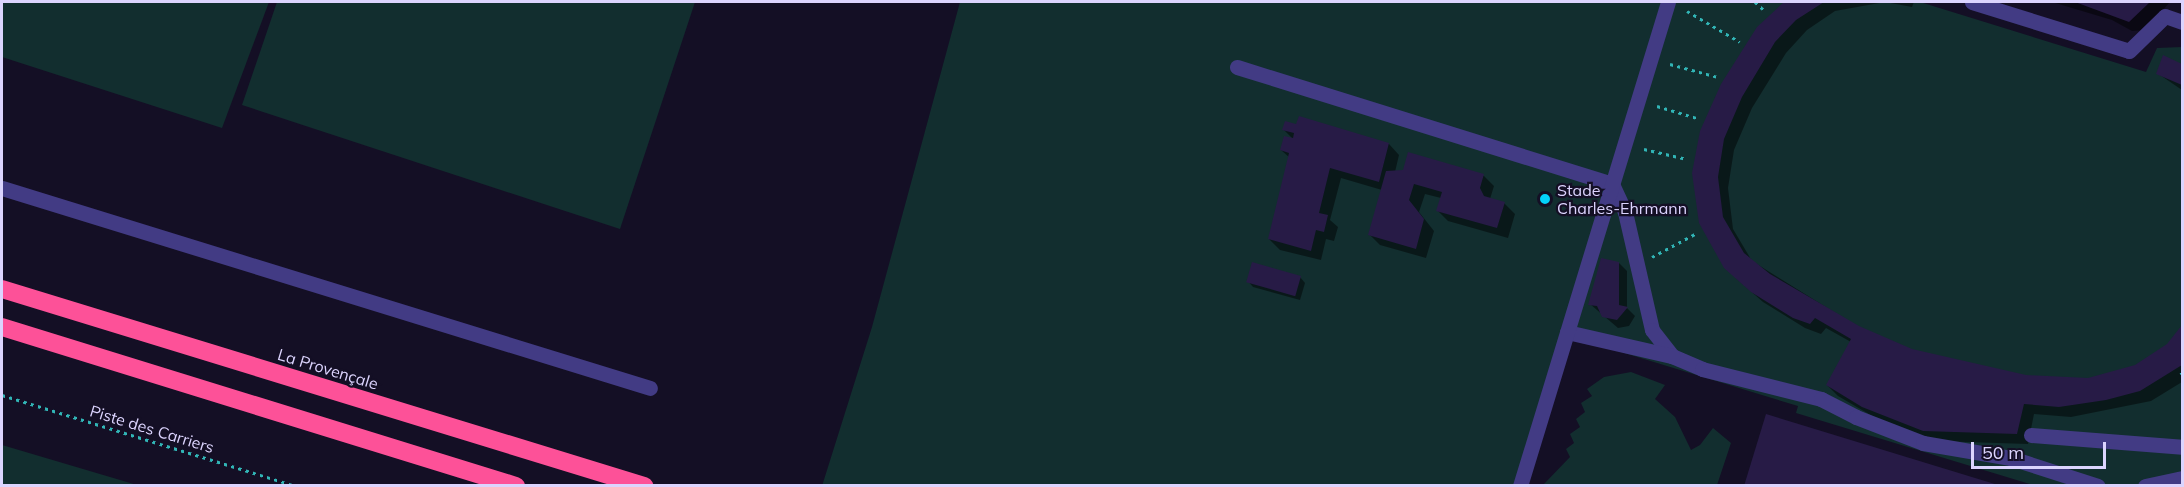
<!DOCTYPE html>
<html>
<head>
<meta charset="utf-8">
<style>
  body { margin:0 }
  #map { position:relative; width:2184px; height:487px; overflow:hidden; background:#140f25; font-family:Mulish,sans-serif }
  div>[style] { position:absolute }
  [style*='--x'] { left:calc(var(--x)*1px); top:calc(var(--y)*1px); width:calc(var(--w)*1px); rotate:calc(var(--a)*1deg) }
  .green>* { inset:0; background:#122e2f }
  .shadow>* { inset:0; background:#0007 }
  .building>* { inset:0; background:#271b46; transform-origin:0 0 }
  .path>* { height:3px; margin-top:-1.5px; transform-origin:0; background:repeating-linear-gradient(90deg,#31b5b6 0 3px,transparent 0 7.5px) }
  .minor>* { height:15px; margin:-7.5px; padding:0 7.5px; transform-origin:7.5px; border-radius:7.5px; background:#423b84 }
  .highway>* { height:18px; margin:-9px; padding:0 9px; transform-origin:9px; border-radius:9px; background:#fd5198 }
  .dots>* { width:16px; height:16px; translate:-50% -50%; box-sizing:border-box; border:3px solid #140f25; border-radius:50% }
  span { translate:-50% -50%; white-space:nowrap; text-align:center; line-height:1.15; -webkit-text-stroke:4.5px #140f25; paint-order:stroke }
  .poi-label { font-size:16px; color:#dcd4fe }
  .left { translate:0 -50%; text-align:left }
  .street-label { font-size:16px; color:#dcd4fe }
  .frame { position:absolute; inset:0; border:3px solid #dcd4fe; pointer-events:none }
  .scale { position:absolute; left:1971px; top:442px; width:135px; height:27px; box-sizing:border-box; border:3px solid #dcd4fe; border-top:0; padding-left:8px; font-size:18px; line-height:21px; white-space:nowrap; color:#dcd4fe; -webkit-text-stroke:4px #140f25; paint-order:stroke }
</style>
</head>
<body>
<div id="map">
  <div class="green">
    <div style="clip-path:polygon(2px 2px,269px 2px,222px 128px,2px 57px)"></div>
    <div style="clip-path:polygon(277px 2px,695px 2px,620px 229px,242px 105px)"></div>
    <div style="clip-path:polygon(960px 2px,1920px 2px,2146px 72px,2157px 48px,2182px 47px,2182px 485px,2033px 485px,1796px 413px,1798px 406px,1572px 337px,1525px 485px,822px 486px,872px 327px)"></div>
    <div style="clip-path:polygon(1631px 372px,1665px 385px,1655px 399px,1675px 417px,1691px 450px,1700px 445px,1713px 428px,1731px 443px,1717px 485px,1543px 485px,1570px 457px,1566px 449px,1574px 443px,1570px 434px,1580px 427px,1576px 419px,1585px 412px,1581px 403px,1592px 396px,1587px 389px,1604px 377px)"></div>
    <div style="clip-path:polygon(2px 445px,137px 485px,2px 485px)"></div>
  </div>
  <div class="shadow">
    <div style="clip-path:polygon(1787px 2px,1914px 2px,1912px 7px,1885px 2px,1835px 11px,1807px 30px,1786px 53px,1752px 108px,1734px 150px,1728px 188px,1733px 229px,1752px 261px,1858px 327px,1911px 351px,2026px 376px,2089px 380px,2135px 366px,2168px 345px,2182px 328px,2182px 382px,2151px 401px,2071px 417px,2034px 414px,2028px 444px,1935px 441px,1874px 417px,1838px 396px,1827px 385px,1851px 342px,1826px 328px,1821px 334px,1805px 328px,1763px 302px,1737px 279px,1694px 173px)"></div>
    <div style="clip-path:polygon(2052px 2px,2170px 2px,2145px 30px,2132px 31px,2112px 20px)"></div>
    <div style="clip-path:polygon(2164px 57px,2182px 65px,2182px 90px,2157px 73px)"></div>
    <div style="clip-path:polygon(1300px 118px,1389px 144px,1399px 155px,1395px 172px,1404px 171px,1409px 154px,1484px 176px,1494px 186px,1490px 199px,1504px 203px,1515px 214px,1508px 238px,1448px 221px,1438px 211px,1441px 198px,1425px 194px,1419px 212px,1434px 231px,1426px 258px,1380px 245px,1369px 234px,1382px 190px,1341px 178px,1330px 220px,1338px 227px,1334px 241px,1326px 239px,1321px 260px,1280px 250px,1269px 239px,1290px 158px,1281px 150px,1295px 141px,1284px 130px,1296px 125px)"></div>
    <div style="clip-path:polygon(1619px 263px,1627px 271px,1627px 308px,1635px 316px,1629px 326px,1618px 328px,1590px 304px)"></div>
    <div style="clip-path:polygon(1300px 277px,1305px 283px,1300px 300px,1253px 287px,1248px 281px)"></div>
  </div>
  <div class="building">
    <div style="clip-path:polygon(1784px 2px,1824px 2px,1796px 20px,1775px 42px,1742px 97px,1724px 139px,1718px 177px,1723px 217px,1744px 253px,1770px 274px,1859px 326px,1912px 349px,2026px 375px,2088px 378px,2135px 365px,2167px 344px,2182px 325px,2182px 365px,2140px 391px,2106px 400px,2059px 407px,2024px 404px,2017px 434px,1923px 431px,1862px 407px,1826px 385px,1851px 339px,1815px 318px,1810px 324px,1793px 318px,1751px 292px,1724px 268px,1699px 223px,1692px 173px,1700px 131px,1721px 84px,1757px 27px)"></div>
    <div style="clip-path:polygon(2075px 2px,2150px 2px,2129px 22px)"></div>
    <div style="clip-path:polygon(2163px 55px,2182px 64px,2182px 85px,2156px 74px)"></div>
    <div style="clip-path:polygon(1299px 116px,1389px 143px,1379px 182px,1330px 168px,1319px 213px,1328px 215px,1324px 232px,1316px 230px,1311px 251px,1268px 239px,1289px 153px,1280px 150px,1284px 136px,1293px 138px,1294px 133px,1282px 130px,1285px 121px,1296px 124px)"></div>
    <div style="clip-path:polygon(1408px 152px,1484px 174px,1480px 188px,1484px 196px,1505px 202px,1497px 228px,1436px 211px,1442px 192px,1414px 184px,1409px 200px,1424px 219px,1416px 249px,1368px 235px,1386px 171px,1403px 170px)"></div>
    <div style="clip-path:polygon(1601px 258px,1619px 262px,1619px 305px,1628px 307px,1617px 320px,1602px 317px,1597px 306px,1588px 305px)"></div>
    <div style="left:1252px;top:262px;width:51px;height:21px;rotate:16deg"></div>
    <div style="clip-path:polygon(1766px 414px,1998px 485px,1998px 486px,1744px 486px)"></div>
  </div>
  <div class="path">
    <div style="--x:1755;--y:2;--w:13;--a:42"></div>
    <div style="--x:1687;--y:11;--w:61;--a:30.3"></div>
    <div style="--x:1670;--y:64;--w:50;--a:15.2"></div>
    <div style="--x:1657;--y:106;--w:42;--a:16.7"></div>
    <div style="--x:1644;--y:149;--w:44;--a:13.1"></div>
    <div style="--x:1652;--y:257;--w:49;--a:-28.1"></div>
    <div style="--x:2181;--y:372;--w:2;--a:63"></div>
    <div style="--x:2;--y:395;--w:308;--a:17.2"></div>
  </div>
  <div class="minor">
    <div style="--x:1972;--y:2;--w:164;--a:17.3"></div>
    <div style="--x:2129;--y:51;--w:50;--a:-44.2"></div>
    <div style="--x:2165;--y:16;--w:18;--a:19"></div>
    <div style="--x:1237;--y:67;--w:393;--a:17.3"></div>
    <div style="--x:1612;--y:184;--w:31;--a:65"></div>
    <div style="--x:1625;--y:212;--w:121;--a:77.1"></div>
    <div style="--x:1652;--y:330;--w:33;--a:52"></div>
    <div style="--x:1672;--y:356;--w:33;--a:23"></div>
    <div style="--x:1702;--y:369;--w:123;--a:14.1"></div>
    <div style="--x:1821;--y:399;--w:39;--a:27"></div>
    <div style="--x:1856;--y:417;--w:72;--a:21.2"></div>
    <div style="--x:1923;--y:443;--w:89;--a:9.7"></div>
    <div style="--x:2011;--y:458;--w:91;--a:17.8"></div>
    <div style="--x:2;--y:188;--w:678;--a:17.15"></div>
    <div style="--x:1567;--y:332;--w:108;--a:12.9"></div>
    <div style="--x:2031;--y:435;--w:151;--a:4.5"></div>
    <div style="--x:1520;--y:486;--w:506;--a:-73"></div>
    <div style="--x:2145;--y:486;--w:38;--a:-12"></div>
  </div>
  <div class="highway">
    <div style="--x:2;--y:289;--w:672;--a:17.06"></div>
    <div style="--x:2;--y:327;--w:538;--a:17.19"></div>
  </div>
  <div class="dots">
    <div style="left:1545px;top:199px;background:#03d2fb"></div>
  </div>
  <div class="poi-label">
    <span class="left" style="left:1557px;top:199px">Stade<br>Charles-Ehrmann</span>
  </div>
  <div class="street-label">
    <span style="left:328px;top:369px;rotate:17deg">La Provençale</span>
    <span style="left:152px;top:429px;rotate:17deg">Piste des Carriers</span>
  </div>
  <div class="frame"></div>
  <div class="scale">50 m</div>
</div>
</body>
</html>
